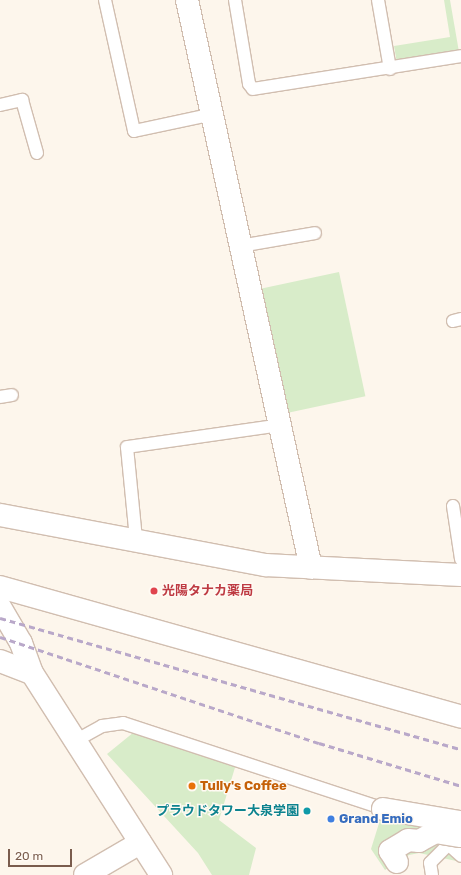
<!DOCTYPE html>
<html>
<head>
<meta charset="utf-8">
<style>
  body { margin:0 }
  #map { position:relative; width:461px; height:875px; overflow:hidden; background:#fdf6ec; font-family:Rubik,"Noto Sans JP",sans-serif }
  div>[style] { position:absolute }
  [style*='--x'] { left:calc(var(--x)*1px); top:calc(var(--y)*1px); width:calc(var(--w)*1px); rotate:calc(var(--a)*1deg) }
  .green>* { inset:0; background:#d8ecc9; transform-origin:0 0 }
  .roads { filter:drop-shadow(1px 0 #d1beb0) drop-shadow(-1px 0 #d1beb0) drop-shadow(0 1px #d1beb0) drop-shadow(0 -1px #d1beb0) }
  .lane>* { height:12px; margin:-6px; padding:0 6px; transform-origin:6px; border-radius:6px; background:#fff }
  .street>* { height:22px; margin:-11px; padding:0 11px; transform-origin:11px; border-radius:11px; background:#fff }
  .secondary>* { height:22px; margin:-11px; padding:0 11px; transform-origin:11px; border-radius:11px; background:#fff }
  .rail>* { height:3px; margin-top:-1.5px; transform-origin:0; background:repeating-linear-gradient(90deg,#b9a8c9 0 6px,transparent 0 10px) }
  .bridges { filter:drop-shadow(1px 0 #d1beb0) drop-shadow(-1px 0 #d1beb0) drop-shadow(0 1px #d1beb0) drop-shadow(0 -1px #d1beb0) }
  .street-bridge>* { height:22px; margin:-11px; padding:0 11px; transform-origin:11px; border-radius:11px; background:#fff }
  .dots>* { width:11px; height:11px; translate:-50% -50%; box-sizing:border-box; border:2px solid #fffaf3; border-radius:50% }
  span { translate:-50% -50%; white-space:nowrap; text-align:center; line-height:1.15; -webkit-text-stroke:3px #fffaf3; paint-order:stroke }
  .health-label { font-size:13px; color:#be3a42; font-weight:700 }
  .left { translate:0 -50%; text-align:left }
  .food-label { font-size:13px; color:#c56008; font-weight:700 }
  .culture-label { font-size:13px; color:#0d838f; font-weight:700 }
  .right { translate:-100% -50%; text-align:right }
  .shop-label { font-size:13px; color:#366cbe; font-weight:700 }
  .scale { position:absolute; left:8px; top:849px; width:64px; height:18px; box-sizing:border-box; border:2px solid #7a5c4d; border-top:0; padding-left:5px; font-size:12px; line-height:14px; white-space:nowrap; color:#7a5c4d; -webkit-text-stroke:3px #fffaf3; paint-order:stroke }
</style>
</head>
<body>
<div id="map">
  <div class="green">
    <div style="clip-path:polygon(444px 0,450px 0,459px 52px,397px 63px,394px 46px,450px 37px)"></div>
    <div style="left:339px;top:272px;width:127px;height:79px;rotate:78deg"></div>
    <div style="clip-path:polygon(139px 728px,237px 761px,219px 820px,256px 848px,249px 875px,212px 875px,198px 853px,107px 754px)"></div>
    <div style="clip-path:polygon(385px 804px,461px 814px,461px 862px,419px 853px,409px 855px,385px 870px,371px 849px)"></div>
  </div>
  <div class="roads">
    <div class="lane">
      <div style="--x:105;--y:0;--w:134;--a:77.5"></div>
      <div style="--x:134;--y:131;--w:82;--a:-12"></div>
      <div style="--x:235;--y:0;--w:85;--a:80.5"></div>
      <div style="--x:249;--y:84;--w:6;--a:51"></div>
      <div style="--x:253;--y:89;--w:211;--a:-9"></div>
      <div style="--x:378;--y:0;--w:70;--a:80.1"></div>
      <div style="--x:0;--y:105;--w:23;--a:-13"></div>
      <div style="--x:22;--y:100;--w:55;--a:74.2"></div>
      <div style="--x:240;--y:246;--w:76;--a:-9.8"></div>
      <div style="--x:453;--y:321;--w:8;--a:-14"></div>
      <div style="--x:0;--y:397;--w:12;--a:-9"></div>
      <div style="--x:453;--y:506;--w:54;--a:81.4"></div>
      <div style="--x:136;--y:539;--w:92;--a:-95.6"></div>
      <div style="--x:127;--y:447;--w:156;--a:-8.1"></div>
      <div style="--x:75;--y:741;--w:31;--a:-29"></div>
      <div style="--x:102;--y:726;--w:21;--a:-8"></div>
      <div style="--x:123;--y:723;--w:279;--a:18.2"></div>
      <div style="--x:438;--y:835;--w:31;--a:42"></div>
      <div style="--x:432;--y:875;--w:12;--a:-99"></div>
      <div style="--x:430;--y:863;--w:25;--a:-45"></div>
    </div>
    <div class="street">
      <div style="--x:187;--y:0;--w:581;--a:77.68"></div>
      <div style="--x:0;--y:515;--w:270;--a:10.7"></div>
      <div style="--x:265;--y:565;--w:196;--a:2.9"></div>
      <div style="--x:0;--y:587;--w:479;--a:15.7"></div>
      <div style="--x:0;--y:607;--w:42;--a:59.7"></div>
      <div style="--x:21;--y:643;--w:32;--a:70"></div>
      <div style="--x:0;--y:661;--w:34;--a:21"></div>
      <div style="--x:85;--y:875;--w:64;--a:-30.2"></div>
    </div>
    <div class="secondary">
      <div style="--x:32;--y:673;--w:240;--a:57.4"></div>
    </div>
  </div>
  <div class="rail">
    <div style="--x:0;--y:618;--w:479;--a:15.9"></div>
    <div style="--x:0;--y:637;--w:336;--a:18.4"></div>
    <div style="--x:319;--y:743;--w:148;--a:16.8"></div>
  </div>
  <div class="bridges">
    <div class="street-bridge">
      <div style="--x:383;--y:809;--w:78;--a:9.6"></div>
      <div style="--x:397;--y:862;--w:13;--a:-122"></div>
      <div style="--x:390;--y:851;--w:21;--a:-31"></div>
      <div style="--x:408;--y:840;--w:11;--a:5"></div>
      <div style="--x:419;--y:841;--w:18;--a:-29"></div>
      <div style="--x:435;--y:832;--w:26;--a:9"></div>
    </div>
  </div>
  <div class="dots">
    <div style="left:154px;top:591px;background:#e0444e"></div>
    <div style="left:192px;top:786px;background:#e8710a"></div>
    <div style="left:307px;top:811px;background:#0f9aa8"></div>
    <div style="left:331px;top:819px;background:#3f7fe0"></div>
  </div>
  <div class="health-label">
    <span class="left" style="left:162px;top:591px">光陽タナカ薬局</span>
  </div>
  <div class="food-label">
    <span class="left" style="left:200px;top:786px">Tully's Coffee</span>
  </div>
  <div class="culture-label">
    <span class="right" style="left:299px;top:811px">プラウドタワー大泉学園</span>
  </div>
  <div class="shop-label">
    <span class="left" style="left:339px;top:819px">Grand Emio</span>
  </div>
  <div class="scale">20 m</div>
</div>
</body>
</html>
